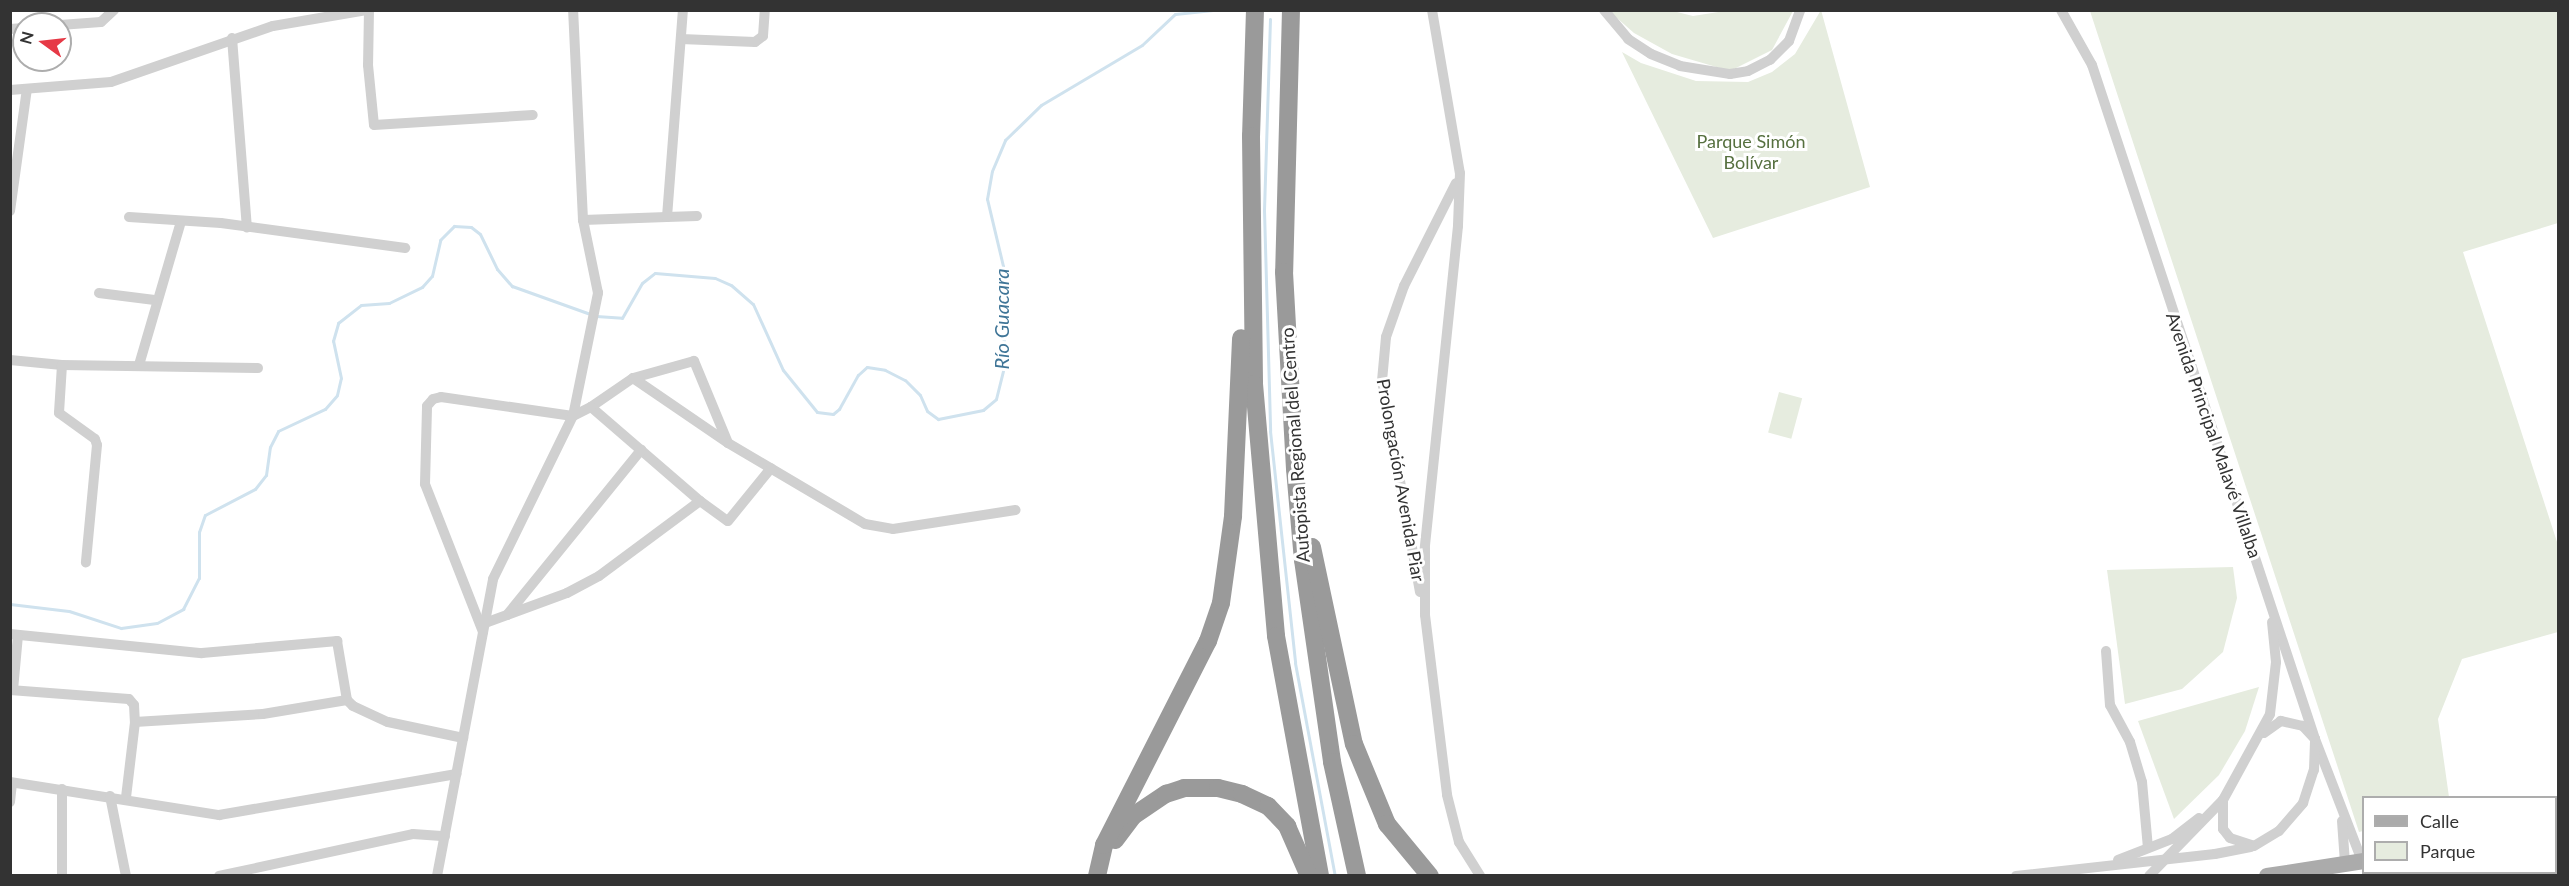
<!DOCTYPE html>
<html>
<head>
<meta charset="utf-8">
<style>
  body { margin:0 }
  #map { position:relative; width:2569px; height:886px; overflow:hidden; background:#fff; font-family:Lato,sans-serif }
  div>[style] { position:absolute }
  [style*='--x'] { left:calc(var(--x)*1px); top:calc(var(--y)*1px); width:calc(var(--w)*1px); rotate:calc(var(--a)*1deg) }
  .green>* { inset:0; background:#e6ecdf; transform-origin:0 0 }
  .stream>* { height:3px; margin:-1.5px; padding:0 1.5px; transform-origin:1.5px; border-radius:1.5px; background:#cfe2ee }
  .minor>* { height:10px; margin:-5px; padding:0 5px; transform-origin:5px; border-radius:5px; background:#d0d0d0 }
  .primary>* { height:16px; margin:-8px; padding:0 8px; transform-origin:8px; border-radius:8px; background:#ababab }
  .motorway>* { height:18px; margin:-9px; padding:0 9px; transform-origin:9px; border-radius:9px; background:#9a9a9a }
  span { translate:-50% -50%; white-space:nowrap; text-align:center; line-height:1.15; -webkit-text-stroke:6px #fff; paint-order:stroke }
  .park-label { font-size:18px; color:#56703f }
  .street-label { font-size:18px; color:#333 }
  .water-label { font-size:20px; color:#3f7597; font-style:italic }
  .frame { position:absolute; inset:0; border:12px solid #333; pointer-events:none }
  .legend { position:absolute; left:2362px; top:796px; width:195px; height:78px; box-sizing:border-box; background:#fff; border:2px solid #adadad; margin:0; padding:8px 10px; list-style:none; font-size:18px; color:#333 }
  .legend li { display:flex; align-items:center; gap:12px; height:30px }
  .legend b { width:30px; border:2px solid #adadad }
  .north { position:absolute; left:12px; top:12px; width:60px; height:60px; box-sizing:border-box; background:#fff; border:2px solid #adadad; border-radius:50%; rotate:285deg; font-size:16px; font-weight:700; line-height:24px; text-align:center; color:#333 }
  .north::after { content:''; display:block; margin:auto; width:21px; height:27px; background:#e63946; clip-path:polygon(50% 0,100% 100%,50% 72%,0 100%) }
</style>
</head>
<body>
<div id="map">
  <div class="green">
    <div style="clip-path:polygon(1731px 10px,1793px 11px,1772px 50px,1730px 71px,1672px 54px,1634px 33px,1609px 11px,1673px 11px,1693px 16px)"></div>
    <div style="clip-path:polygon(1821px 10px,1870px 187px,1713px 238px,1622px 52px,1641px 63px,1696px 81px,1748px 82px,1772px 72px,1795px 54px)"></div>
    <div style="clip-path:polygon(2090px 11px,2558px 11px,2558px 223px,2463px 252px,2558px 545px,2558px 632px,2462px 659px,2438px 719px,2449px 797px,2364px 798px,2363px 831px,2359px 832px)"></div>
    <div style="left:1779px;top:392px;width:24px;height:42px;rotate:15deg"></div>
    <div style="clip-path:polygon(2233px 567px,2237px 598px,2223px 652px,2182px 689px,2125px 704px,2107px 570px)"></div>
    <div style="clip-path:polygon(2259px 687px,2245px 731px,2219px 775px,2174px 819px,2138px 721px)"></div>
  </div>
  <div class="stream">
    <div style="--x:1270;--y:19;--w:191;--a:91.8"></div>
    <div style="--x:1264;--y:210;--w:221;--a:88.4"></div>
    <div style="--x:1270;--y:431;--w:233;--a:83.8"></div>
    <div style="--x:1295;--y:663;--w:217;--a:79.4"></div>
    <div style="--x:596;--y:316;--w:26;--a:4"></div>
    <div style="--x:622;--y:318;--w:40;--a:-60.3"></div>
    <div style="--x:642;--y:283;--w:16;--a:-38"></div>
    <div style="--x:655;--y:273;--w:60;--a:4.8"></div>
    <div style="--x:715;--y:278;--w:17;--a:24"></div>
    <div style="--x:731;--y:285;--w:29;--a:41"></div>
    <div style="--x:753;--y:304;--w:72;--a:65.6"></div>
    <div style="--x:783;--y:370;--w:54;--a:51"></div>
    <div style="--x:817;--y:412;--w:16;--a:7"></div>
    <div style="--x:833;--y:414;--w:8;--a:-40"></div>
    <div style="--x:839;--y:409;--w:39;--a:-61"></div>
    <div style="--x:858;--y:375;--w:12;--a:-42"></div>
    <div style="--x:867;--y:367;--w:18;--a:9"></div>
    <div style="--x:885;--y:370;--w:22;--a:27"></div>
    <div style="--x:905;--y:380;--w:21;--a:45"></div>
    <div style="--x:920;--y:395;--w:17;--a:66"></div>
    <div style="--x:927;--y:411;--w:14;--a:36"></div>
    <div style="--x:938;--y:419;--w:46;--a:-11.3"></div>
    <div style="--x:983;--y:410;--w:17;--a:-40"></div>
    <div style="--x:996;--y:399;--w:32;--a:-76"></div>
    <div style="--x:1004;--y:368;--w:102;--a:-90.6"></div>
    <div style="--x:1003;--y:266;--w:69;--a:-103.4"></div>
    <div style="--x:987;--y:199;--w:28;--a:-80"></div>
    <div style="--x:992;--y:171;--w:34;--a:-67"></div>
    <div style="--x:1005;--y:140;--w:50;--a:-44.2"></div>
    <div style="--x:1041;--y:105;--w:117;--a:-30.7"></div>
    <div style="--x:1142;--y:45;--w:45;--a:-43.2"></div>
    <div style="--x:1175;--y:14;--w:38;--a:-6"></div>
    <div style="--x:10;--y:604;--w:59;--a:6.8"></div>
    <div style="--x:69;--y:611;--w:55;--a:18.1"></div>
    <div style="--x:121;--y:628;--w:36;--a:-8"></div>
    <div style="--x:157;--y:623;--w:30;--a:-28"></div>
    <div style="--x:183;--y:609;--w:35;--a:-63"></div>
    <div style="--x:199;--y:578;--w:46;--a:-90"></div>
    <div style="--x:199;--y:532;--w:18;--a:-71"></div>
    <div style="--x:205;--y:515;--w:56;--a:-27.5"></div>
    <div style="--x:255;--y:489;--w:18;--a:-52"></div>
    <div style="--x:266;--y:475;--w:28;--a:-82"></div>
    <div style="--x:270;--y:447;--w:18;--a:-63"></div>
    <div style="--x:278;--y:431;--w:52;--a:-25.1"></div>
    <div style="--x:325;--y:409;--w:18;--a:-49"></div>
    <div style="--x:337;--y:395;--w:17;--a:-77"></div>
    <div style="--x:341;--y:378;--w:38;--a:-102"></div>
    <div style="--x:333;--y:341;--w:19;--a:-74"></div>
    <div style="--x:338;--y:323;--w:29;--a:-38"></div>
    <div style="--x:361;--y:305;--w:28;--a:-4"></div>
    <div style="--x:389;--y:303;--w:37;--a:-26"></div>
    <div style="--x:422;--y:287;--w:15;--a:-48"></div>
    <div style="--x:432;--y:276;--w:37;--a:-77"></div>
    <div style="--x:440;--y:240;--w:20;--a:-45"></div>
    <div style="--x:454;--y:226;--w:17;--a:3"></div>
    <div style="--x:471;--y:227;--w:11;--a:38"></div>
    <div style="--x:480;--y:234;--w:39;--a:64"></div>
    <div style="--x:497;--y:269;--w:23;--a:49"></div>
    <div style="--x:512;--y:286;--w:83;--a:19.7"></div>
  </div>
  <div class="minor">
    <div style="--x:369;--y:10;--w:55;--a:91"></div>
    <div style="--x:368;--y:65;--w:60;--a:84.3"></div>
    <div style="--x:374;--y:125;--w:159;--a:-3.6"></div>
    <div style="--x:1432;--y:10;--w:165;--a:80.3"></div>
    <div style="--x:1460;--y:173;--w:53;--a:92.2"></div>
    <div style="--x:1458;--y:226;--w:324;--a:95.9"></div>
    <div style="--x:1425;--y:548;--w:67;--a:90"></div>
    <div style="--x:1425;--y:615;--w:181;--a:83"></div>
    <div style="--x:1447;--y:795;--w:49;--a:75.7"></div>
    <div style="--x:1459;--y:842;--w:40;--a:58"></div>
    <div style="--x:1604;--y:10;--w:38;--a:50"></div>
    <div style="--x:1628;--y:39;--w:27;--a:33"></div>
    <div style="--x:1651;--y:54;--w:31;--a:22"></div>
    <div style="--x:1680;--y:66;--w:51;--a:9.1"></div>
    <div style="--x:1730;--y:74;--w:18;--a:-9"></div>
    <div style="--x:1748;--y:71;--w:25;--a:-27"></div>
    <div style="--x:1770;--y:60;--w:27;--a:-45"></div>
    <div style="--x:1789;--y:41;--w:33;--a:-70"></div>
    <div style="--x:2061;--y:10;--w:63;--a:60.6"></div>
    <div style="--x:2092;--y:65;--w:710;--a:71.69"></div>
    <div style="--x:2315;--y:739;--w:131;--a:68.9"></div>
    <div style="--x:60;--y:25;--w:41;--a:-4.2"></div>
    <div style="--x:101;--y:22;--w:18;--a:-43"></div>
    <div style="--x:10;--y:29;--w:14;--a:-4"></div>
    <div style="--x:232;--y:38;--w:190;--a:85.5"></div>
    <div style="--x:681;--y:39;--w:74;--a:2.3"></div>
    <div style="--x:755;--y:42;--w:10;--a:-37"></div>
    <div style="--x:763;--y:36;--w:26;--a:-86"></div>
    <div style="--x:10;--y:90;--w:101;--a:-4.5"></div>
    <div style="--x:111;--y:82;--w:171;--a:-19.1"></div>
    <div style="--x:273;--y:26;--w:95;--a:-9.7"></div>
    <div style="--x:10;--y:211;--w:123;--a:-82.1"></div>
    <div style="--x:129;--y:217;--w:92;--a:3.7"></div>
    <div style="--x:221;--y:223;--w:186;--a:7.7"></div>
    <div style="--x:667;--y:217;--w:30;--a:-2"></div>
    <div style="--x:583;--y:220;--w:84;--a:-2"></div>
    <div style="--x:667;--y:217;--w:208;--a:-85.6"></div>
    <div style="--x:99;--y:293;--w:56;--a:7.1"></div>
    <div style="--x:10;--y:360;--w:52;--a:5.5"></div>
    <div style="--x:62;--y:365;--w:48;--a:93.6"></div>
    <div style="--x:59;--y:413;--w:44;--a:35.8"></div>
    <div style="--x:95;--y:439;--w:6;--a:72"></div>
    <div style="--x:97;--y:445;--w:118;--a:95.4"></div>
    <div style="--x:62;--y:365;--w:196;--a:0.9"></div>
    <div style="--x:139;--y:365;--w:150;--a:-73.7"></div>
    <div style="--x:633;--y:378;--w:51;--a:145.4"></div>
    <div style="--x:591;--y:407;--w:144;--a:40.8"></div>
    <div style="--x:728;--y:443;--w:89;--a:-112.5"></div>
    <div style="--x:694;--y:361;--w:63;--a:164.4"></div>
    <div style="--x:633;--y:378;--w:115;--a:34.4"></div>
    <div style="--x:728;--y:443;--w:159;--a:30.6"></div>
    <div style="--x:865;--y:524;--w:28;--a:10"></div>
    <div style="--x:893;--y:529;--w:124;--a:-8.8"></div>
    <div style="--x:1420;--y:592;--w:214;--a:-100.2"></div>
    <div style="--x:1382;--y:381;--w:44;--a:-84.8"></div>
    <div style="--x:1386;--y:337;--w:54;--a:-70.6"></div>
    <div style="--x:1404;--y:286;--w:115;--a:-63.2"></div>
    <div style="--x:507;--y:615;--w:213;--a:-50.9"></div>
    <div style="--x:485;--y:623;--w:87;--a:-20.1"></div>
    <div style="--x:567;--y:593;--w:36;--a:-28"></div>
    <div style="--x:599;--y:576;--w:126;--a:-36.6"></div>
    <div style="--x:700;--y:501;--w:34;--a:36"></div>
    <div style="--x:728;--y:521;--w:68;--a:-50.9"></div>
    <div style="--x:483;--y:632;--w:159;--a:-111.4"></div>
    <div style="--x:425;--y:484;--w:78;--a:-88.5"></div>
    <div style="--x:427;--y:406;--w:9;--a:-49"></div>
    <div style="--x:433;--y:399;--w:8;--a:-14"></div>
    <div style="--x:441;--y:397;--w:133;--a:8.2"></div>
    <div style="--x:573;--y:416;--w:20;--a:-27"></div>
    <div style="--x:10;--y:634;--w:193;--a:5.7"></div>
    <div style="--x:202;--y:653;--w:136;--a:-5.1"></div>
    <div style="--x:337;--y:641;--w:60;--a:80.4"></div>
    <div style="--x:347;--y:700;--w:8;--a:45"></div>
    <div style="--x:353;--y:706;--w:38;--a:25"></div>
    <div style="--x:388;--y:722;--w:77;--a:12"></div>
    <div style="--x:2106;--y:651;--w:54;--a:85.8"></div>
    <div style="--x:2110;--y:705;--w:42;--a:61.6"></div>
    <div style="--x:2130;--y:742;--w:42;--a:73.3"></div>
    <div style="--x:2142;--y:782;--w:66;--a:84.8"></div>
    <div style="--x:10;--y:690;--w:119;--a:4.3"></div>
    <div style="--x:129;--y:699;--w:8;--a:50"></div>
    <div style="--x:134;--y:705;--w:17;--a:87"></div>
    <div style="--x:135;--y:722;--w:77;--a:96.8"></div>
    <div style="--x:13;--y:690;--w:55;--a:-84.8"></div>
    <div style="--x:135;--y:722;--w:128;--a:-3.6"></div>
    <div style="--x:263;--y:714;--w:85;--a:-9.5"></div>
    <div style="--x:10;--y:782;--w:212;--a:9"></div>
    <div style="--x:219;--y:815;--w:241;--a:-9.8"></div>
    <div style="--x:62;--y:789;--w:87;--a:90"></div>
    <div style="--x:110;--y:796;--w:82;--a:78.7"></div>
    <div style="--x:2223;--y:800;--w:29;--a:90"></div>
    <div style="--x:2223;--y:829;--w:11;--a:52"></div>
    <div style="--x:2230;--y:838;--w:25;--a:18"></div>
    <div style="--x:2254;--y:846;--w:29;--a:-31"></div>
    <div style="--x:2279;--y:831;--w:37;--a:-49"></div>
    <div style="--x:2303;--y:803;--w:35;--a:-72"></div>
    <div style="--x:2314;--y:770;--w:31;--a:-88"></div>
    <div style="--x:2315;--y:739;--w:18;--a:-133"></div>
    <div style="--x:2303;--y:726;--w:23;--a:-167"></div>
    <div style="--x:2281;--y:721;--w:21;--a:145"></div>
    <div style="--x:10;--y:802;--w:19;--a:-84"></div>
    <div style="--x:2342;--y:821;--w:42;--a:85.9"></div>
    <div style="--x:2118;--y:860;--w:58;--a:-21.3"></div>
    <div style="--x:2172;--y:839;--w:34;--a:-38"></div>
    <div style="--x:219;--y:876;--w:198;--a:-12.2"></div>
    <div style="--x:413;--y:834;--w:32;--a:4"></div>
    <div style="--x:437;--y:876;--w:302;--a:-79.3"></div>
    <div style="--x:493;--y:579;--w:182;--a:-63.9"></div>
    <div style="--x:573;--y:416;--w:126;--a:-78.5"></div>
    <div style="--x:598;--y:293;--w:75;--a:-101.6"></div>
    <div style="--x:583;--y:220;--w:210;--a:-92.7"></div>
    <div style="--x:2016;--y:876;--w:200;--a:-6.3"></div>
    <div style="--x:2215;--y:854;--w:36;--a:-11"></div>
    <div style="--x:2149;--y:876;--w:106;--a:-45.8"></div>
    <div style="--x:2223;--y:800;--w:98;--a:-61.3"></div>
    <div style="--x:2270;--y:714;--w:52;--a:-83.4"></div>
    <div style="--x:2276;--y:662;--w:40;--a:-95.7"></div>
  </div>
  <div class="primary">
    <div style="--x:2556;--y:857;--w:2;--a:-27"></div>
    <div style="--x:2458;--y:872;--w:4;--a:90"></div>
    <div style="--x:2267;--y:876;--w:98;--a:-8.8"></div>
    <div style="--x:2549;--y:876;--w:9;--a:-13"></div>
  </div>
  <div class="motorway">
    <div style="--x:1255;--y:10;--w:126;--a:91.8"></div>
    <div style="--x:1251;--y:136;--w:248;--a:89.3"></div>
    <div style="--x:1254;--y:384;--w:253;--a:85"></div>
    <div style="--x:1276;--y:636;--w:244;--a:79.6"></div>
    <div style="--x:1291;--y:10;--w:262;--a:91.5"></div>
    <div style="--x:1284;--y:272;--w:197;--a:86.8"></div>
    <div style="--x:1295;--y:469;--w:91;--a:85"></div>
    <div style="--x:1303;--y:560;--w:204;--a:81.8"></div>
    <div style="--x:1332;--y:762;--w:117;--a:77.6"></div>
    <div style="--x:1312;--y:547;--w:201;--a:78"></div>
    <div style="--x:1354;--y:744;--w:87;--a:67.6"></div>
    <div style="--x:1387;--y:824;--w:67;--a:50.4"></div>
    <div style="--x:1115;--y:840;--w:30;--a:-53"></div>
    <div style="--x:1133;--y:816;--w:40;--a:-34"></div>
    <div style="--x:1166;--y:794;--w:19;--a:-18"></div>
    <div style="--x:1184;--y:788;--w:34;--a:0"></div>
    <div style="--x:1218;--y:788;--w:25;--a:14"></div>
    <div style="--x:1242;--y:794;--w:29;--a:25"></div>
    <div style="--x:1268;--y:806;--w:28;--a:46"></div>
    <div style="--x:1287;--y:826;--w:55;--a:66.3"></div>
    <div style="--x:1097;--y:876;--w:32;--a:-77"></div>
    <div style="--x:1104;--y:845;--w:229;--a:-63"></div>
    <div style="--x:1208;--y:641;--w:40;--a:-71.1"></div>
    <div style="--x:1221;--y:603;--w:88;--a:-82.1"></div>
    <div style="--x:1233;--y:516;--w:178;--a:-87.4"></div>
  </div>
  <div class="park-label">
    <span style="left:1751px;top:152px">Parque Simón<br>Bolívar</span>
  </div>
  <div class="street-label">
    <span style="left:2214px;top:435px;rotate:71deg">Avenida Principal Malavé Villalba</span>
    <span style="left:1295px;top:445px;rotate:-94deg">Autopista Regional del Centro</span>
    <span style="left:1401px;top:480px;rotate:80deg">Prolongación Avenida Piar</span>
  </div>
  <div class="water-label">
    <span style="left:1001px;top:319px;rotate:-90deg">Río Guacara</span>
  </div>
  <div class="frame"></div>
  <ul class="legend">
  <li><b style="height:8px;background:#ababab"></b>Calle</li>
  <li><b style="height:16px;background:#e6ecdf"></b>Parque</li>
  </ul>
  <div class="north">N</div>
</div>
</body>
</html>
